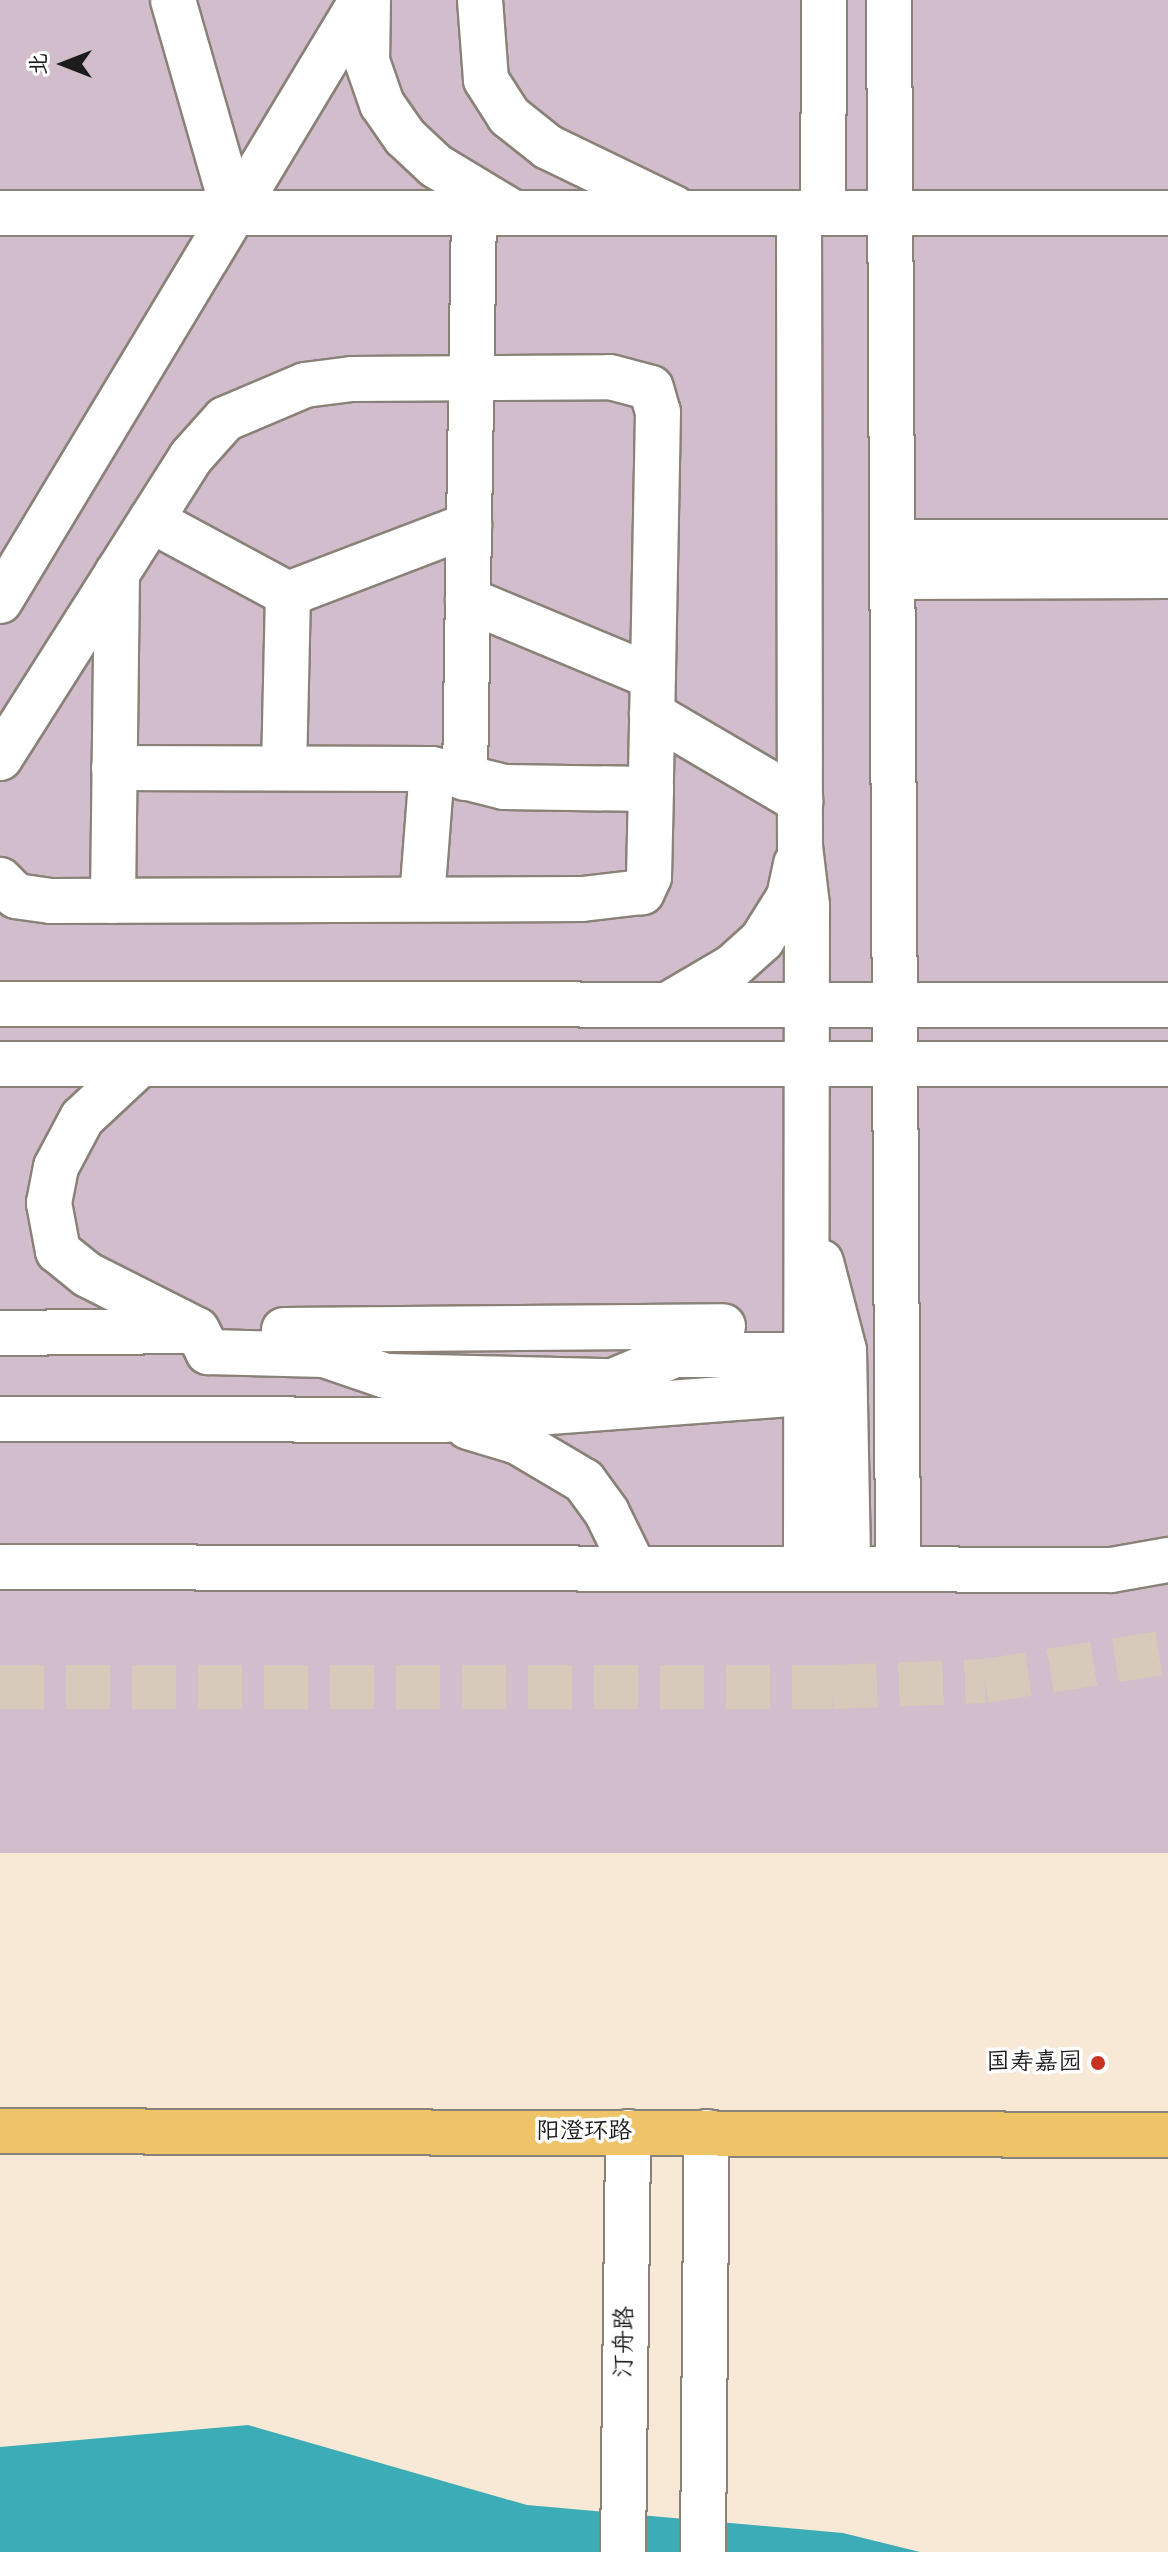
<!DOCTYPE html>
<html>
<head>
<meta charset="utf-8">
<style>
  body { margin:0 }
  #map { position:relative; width:1168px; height:2552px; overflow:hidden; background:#f8e9d6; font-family:Kalam,"LXGW WenKai TC",sans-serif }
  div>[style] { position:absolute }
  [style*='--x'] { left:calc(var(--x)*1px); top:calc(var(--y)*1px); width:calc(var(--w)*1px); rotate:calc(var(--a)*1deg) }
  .industrial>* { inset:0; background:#d1bdcb; transform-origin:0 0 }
  .water>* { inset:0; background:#3cadb6 }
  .minor-tunnel>* { height:44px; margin-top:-22px; transform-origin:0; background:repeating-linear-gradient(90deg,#d7caba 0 44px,transparent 0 66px) }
  .roads { filter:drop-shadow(2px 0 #8a8279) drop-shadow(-2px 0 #8a8279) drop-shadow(0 2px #8a8279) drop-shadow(0 -2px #8a8279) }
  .minor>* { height:44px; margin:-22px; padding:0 22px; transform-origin:22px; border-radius:22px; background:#fff }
  .major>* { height:44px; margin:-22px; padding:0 22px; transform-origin:22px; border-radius:22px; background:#efc469 }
  .dots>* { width:22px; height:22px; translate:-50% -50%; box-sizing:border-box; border:4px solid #fff; border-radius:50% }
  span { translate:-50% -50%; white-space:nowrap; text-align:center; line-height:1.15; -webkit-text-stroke:7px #fff; paint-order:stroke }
  .poi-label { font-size:24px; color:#1c1c1c }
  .right { translate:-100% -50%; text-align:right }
  .street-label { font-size:24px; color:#1c1c1c }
  .north { position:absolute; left:24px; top:24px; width:80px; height:80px; -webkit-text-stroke:6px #fff; paint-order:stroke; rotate:270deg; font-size:22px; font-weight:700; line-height:32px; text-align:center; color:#1c1c1c }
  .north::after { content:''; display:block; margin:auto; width:28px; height:36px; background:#1c1c1c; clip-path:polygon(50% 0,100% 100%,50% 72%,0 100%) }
</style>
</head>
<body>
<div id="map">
  <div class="industrial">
    <div style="left:0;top:0;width:1168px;height:1853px"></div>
  </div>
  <div class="water">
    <div style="clip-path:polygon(248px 2425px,527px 2505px,843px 2533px,920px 2552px,0 2552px,0 2447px)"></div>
  </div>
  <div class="minor-tunnel">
    <div style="--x:0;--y:1687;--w:833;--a:0"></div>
    <div style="--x:833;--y:1687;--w:152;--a:-2.3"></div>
    <div style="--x:985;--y:1681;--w:185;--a:-9"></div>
  </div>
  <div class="roads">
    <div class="minor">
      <div style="--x:173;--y:0;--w:222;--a:74"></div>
      <div style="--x:368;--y:0;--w:61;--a:90.9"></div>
      <div style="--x:367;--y:61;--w:46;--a:70.8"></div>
      <div style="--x:382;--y:104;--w:40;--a:55.1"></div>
      <div style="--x:405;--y:137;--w:42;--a:43.1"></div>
      <div style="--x:436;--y:166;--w:91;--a:31.1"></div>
      <div style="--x:480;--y:0;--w:80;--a:85.7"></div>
      <div style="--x:486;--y:80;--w:43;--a:57.4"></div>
      <div style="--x:509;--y:116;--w:50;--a:38.5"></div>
      <div style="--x:548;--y:147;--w:140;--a:25.8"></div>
      <div style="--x:889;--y:0;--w:1569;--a:89.67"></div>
      <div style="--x:0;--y:213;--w:1168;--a:0"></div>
      <div style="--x:799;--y:213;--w:633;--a:89.91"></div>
      <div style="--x:800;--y:846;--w:60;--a:83.3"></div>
      <div style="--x:807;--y:906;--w:662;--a:90.09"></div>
      <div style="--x:823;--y:213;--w:213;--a:-89.7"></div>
      <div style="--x:151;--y:520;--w:156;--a:28.4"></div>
      <div style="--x:288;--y:594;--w:174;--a:91.3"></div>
      <div style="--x:892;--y:542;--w:276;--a:0"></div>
      <div style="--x:892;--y:577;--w:276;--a:-0.2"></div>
      <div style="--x:288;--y:594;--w:194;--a:-20.9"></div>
      <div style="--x:468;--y:600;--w:200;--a:22.6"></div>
      <div style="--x:0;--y:601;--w:702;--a:-58.94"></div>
      <div style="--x:652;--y:714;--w:172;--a:30.4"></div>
      <div style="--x:0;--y:758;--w:356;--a:-57.6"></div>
      <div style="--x:191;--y:457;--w:51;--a:-48.2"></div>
      <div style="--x:225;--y:419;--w:87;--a:-23"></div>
      <div style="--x:305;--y:385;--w:47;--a:-7.3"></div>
      <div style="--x:352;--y:379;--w:258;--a:-0.4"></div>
      <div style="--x:610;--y:377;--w:42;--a:15"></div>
      <div style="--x:651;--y:388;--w:25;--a:74"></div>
      <div style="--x:658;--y:412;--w:377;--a:91.1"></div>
      <div style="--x:651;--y:789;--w:88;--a:91.3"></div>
      <div style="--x:649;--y:877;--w:17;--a:115"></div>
      <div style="--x:642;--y:892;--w:60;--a:173.3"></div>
      <div style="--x:582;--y:899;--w:531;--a:179.78"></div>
      <div style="--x:51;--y:901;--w:35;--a:-172"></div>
      <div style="--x:16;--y:896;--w:23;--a:-135"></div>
      <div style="--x:114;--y:768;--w:318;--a:0.2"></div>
      <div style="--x:432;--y:769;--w:74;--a:14"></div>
      <div style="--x:504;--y:787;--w:147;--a:0.8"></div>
      <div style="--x:465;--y:778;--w:565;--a:-89.09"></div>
      <div style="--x:422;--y:899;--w:130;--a:-85.6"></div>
      <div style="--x:113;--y:901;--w:328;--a:-89.3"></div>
      <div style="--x:0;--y:1004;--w:1168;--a:0.05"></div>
      <div style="--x:669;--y:1004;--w:73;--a:-30.4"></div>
      <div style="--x:732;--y:967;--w:40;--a:-42"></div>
      <div style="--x:762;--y:940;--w:51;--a:-57.9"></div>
      <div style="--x:789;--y:897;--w:34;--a:-78"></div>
      <div style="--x:0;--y:1064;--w:1168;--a:0"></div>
      <div style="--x:140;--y:1064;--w:79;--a:137"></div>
      <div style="--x:82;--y:1118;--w:55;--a:118"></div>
      <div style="--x:56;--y:1167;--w:37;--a:101"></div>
      <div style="--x:49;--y:1203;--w:49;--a:79.4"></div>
      <div style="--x:58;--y:1251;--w:38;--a:39"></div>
      <div style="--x:88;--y:1275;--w:122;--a:26.8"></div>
      <div style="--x:197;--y:1330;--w:25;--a:63"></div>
      <div style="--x:208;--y:1352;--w:116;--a:1.5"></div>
      <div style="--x:324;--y:1355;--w:65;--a:18.7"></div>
      <div style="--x:386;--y:1376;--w:227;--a:1.3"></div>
      <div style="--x:613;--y:1381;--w:67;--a:-22.8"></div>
      <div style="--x:675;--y:1355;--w:131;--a:0"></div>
      <div style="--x:821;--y:1262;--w:91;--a:75.4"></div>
      <div style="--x:844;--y:1350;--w:218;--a:88.9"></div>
      <div style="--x:284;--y:1330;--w:439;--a:-0.5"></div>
      <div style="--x:0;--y:1333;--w:191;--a:-0.6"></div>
      <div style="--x:0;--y:1419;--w:443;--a:0.1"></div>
      <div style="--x:443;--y:1420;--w:364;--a:-4.3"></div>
      <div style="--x:468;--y:1427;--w:52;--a:16.7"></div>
      <div style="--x:518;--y:1442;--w:77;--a:30.6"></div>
      <div style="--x:584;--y:1481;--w:39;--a:54"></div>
      <div style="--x:607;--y:1513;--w:61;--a:63.9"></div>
      <div style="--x:0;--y:1567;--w:1111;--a:0.15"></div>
      <div style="--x:1111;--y:1570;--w:58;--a:-10"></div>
      <div style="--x:623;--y:2552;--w:420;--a:-89.3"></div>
      <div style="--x:703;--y:2552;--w:420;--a:-89.5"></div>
    </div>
    <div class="major">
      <div style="--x:0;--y:2131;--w:1168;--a:0.2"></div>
    </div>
  </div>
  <div class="dots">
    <div style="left:1098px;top:2063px;background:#c8321e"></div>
  </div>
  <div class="poi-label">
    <span class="right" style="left:1082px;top:2063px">国寿嘉园</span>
  </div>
  <div class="street-label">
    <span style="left:584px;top:2132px">阳澄环路</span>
    <span style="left:625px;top:2342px;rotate:-89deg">汀舟路</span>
  </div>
  <div class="north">北</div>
</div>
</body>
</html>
